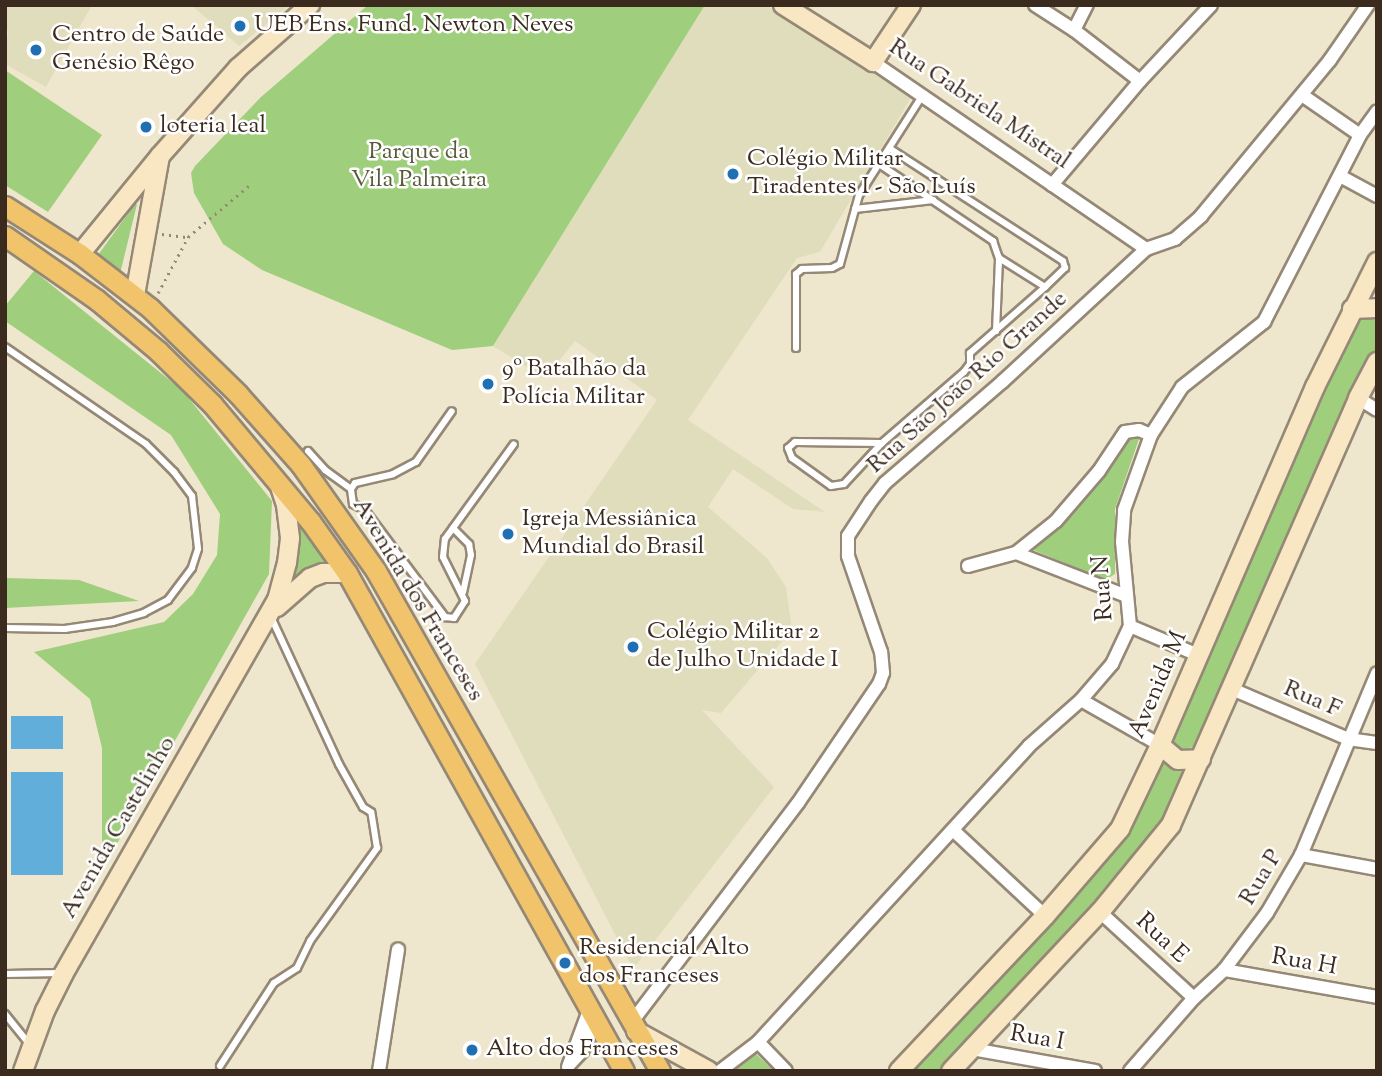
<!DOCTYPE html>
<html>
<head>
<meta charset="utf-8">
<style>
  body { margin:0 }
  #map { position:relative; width:1382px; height:1076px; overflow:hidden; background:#efe7cd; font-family:"Sorts Mill Goudy",serif }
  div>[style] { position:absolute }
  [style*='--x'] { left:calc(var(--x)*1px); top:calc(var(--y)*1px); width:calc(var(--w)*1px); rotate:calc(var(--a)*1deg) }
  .built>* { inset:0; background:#dfddbb }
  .green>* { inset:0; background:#9fce7c }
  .water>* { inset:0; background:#62aedb; transform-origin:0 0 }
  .path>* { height:2.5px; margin-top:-1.25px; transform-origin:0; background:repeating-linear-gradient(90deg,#958876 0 2px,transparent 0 7px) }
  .roads { filter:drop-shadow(2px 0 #958876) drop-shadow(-2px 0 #958876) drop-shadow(0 2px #958876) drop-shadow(0 -2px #958876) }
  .lane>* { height:6px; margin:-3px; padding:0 3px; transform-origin:3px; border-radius:3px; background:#fff }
  .street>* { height:12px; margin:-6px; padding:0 6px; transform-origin:6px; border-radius:6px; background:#fff }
  .secondary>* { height:18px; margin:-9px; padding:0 9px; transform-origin:9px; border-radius:9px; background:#f9e7c3 }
  .primary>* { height:19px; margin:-9.5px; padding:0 9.5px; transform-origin:9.5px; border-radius:9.5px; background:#f1c36a }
  .dots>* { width:19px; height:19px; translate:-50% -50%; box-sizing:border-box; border:4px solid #fff; border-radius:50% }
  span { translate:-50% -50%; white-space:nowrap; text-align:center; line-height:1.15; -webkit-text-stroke:5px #fff; paint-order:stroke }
  .poi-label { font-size:24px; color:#3b2a1e }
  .left { translate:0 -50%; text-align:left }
  .street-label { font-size:24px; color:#3b2a1e }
  .park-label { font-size:24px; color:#595b3a }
  .frame { position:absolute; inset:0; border:7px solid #3b2a1e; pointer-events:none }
</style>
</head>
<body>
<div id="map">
  <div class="built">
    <div style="clip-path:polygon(5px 5px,92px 5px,46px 87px,5px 64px,8px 31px,5px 29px)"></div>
    <div style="clip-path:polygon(191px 5px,290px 5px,239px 46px)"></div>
    <div style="clip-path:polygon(705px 5px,766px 5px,912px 96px,820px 252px,797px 258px,688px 420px,825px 512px,793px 509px,733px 469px,708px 507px,767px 558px,786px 587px,792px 630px,721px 713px,702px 710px,774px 787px,633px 969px,475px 664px,657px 400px,575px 341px,545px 378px,493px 346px)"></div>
  </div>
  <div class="green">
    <div style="clip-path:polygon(368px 5px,705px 5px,493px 346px,452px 350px,262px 270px,223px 244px,194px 193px,191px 173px,195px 166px,261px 97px)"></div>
    <div style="clip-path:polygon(5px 70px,102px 135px,48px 212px,5px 185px)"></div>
    <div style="clip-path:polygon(135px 204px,137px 204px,120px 274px,98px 258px,98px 255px)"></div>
    <div style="clip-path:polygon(34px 271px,182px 390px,272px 501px,269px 574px,102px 870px,102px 748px,90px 699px,34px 652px,164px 622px,193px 594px,217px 555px,220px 514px,171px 435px,5px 321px,5px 306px)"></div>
    <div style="clip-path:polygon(1370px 317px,1377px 319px,1377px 354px,1349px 396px,1199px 746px,1180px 750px,1172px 741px,1172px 736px,1325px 382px,1358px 319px)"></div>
    <div style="clip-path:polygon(1126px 436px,1140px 436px,1115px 509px,1115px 574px,1105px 580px,1031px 549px,1070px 517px)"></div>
    <div style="clip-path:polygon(296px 521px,326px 564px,289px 586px)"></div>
    <div style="clip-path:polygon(5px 578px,79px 580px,139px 601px,5px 608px)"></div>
    <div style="clip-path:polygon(1164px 759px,1173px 766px,1190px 767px,1166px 822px,1131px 870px,941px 1071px,909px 1071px,1123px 838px,1139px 815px)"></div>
    <div style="clip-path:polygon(756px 1054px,774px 1071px,735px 1071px,735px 1068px)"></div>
  </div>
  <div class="water">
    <div style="left:11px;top:716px;width:52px;height:33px"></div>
    <div style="left:11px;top:772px;width:52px;height:103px"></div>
  </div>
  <div class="path">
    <div style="--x:162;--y:234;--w:26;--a:7"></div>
    <div style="--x:188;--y:237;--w:82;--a:-40.1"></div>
    <div style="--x:158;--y:293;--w:64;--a:-61.8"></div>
  </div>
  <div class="roads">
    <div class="lane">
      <div style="--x:879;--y:164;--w:138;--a:34"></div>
      <div style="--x:993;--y:241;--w:18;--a:71"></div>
      <div style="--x:999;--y:258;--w:54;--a:32.2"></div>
      <div style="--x:1045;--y:287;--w:28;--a:-44"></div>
      <div style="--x:1065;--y:268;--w:7;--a:-106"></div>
      <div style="--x:1063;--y:261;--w:207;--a:-147"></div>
      <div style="--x:855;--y:209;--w:79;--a:-6.6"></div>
      <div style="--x:996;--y:331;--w:73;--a:-87.6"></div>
      <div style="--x:5;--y:347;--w:171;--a:34.5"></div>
      <div style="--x:146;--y:444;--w:40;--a:45"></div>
      <div style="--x:174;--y:472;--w:30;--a:53"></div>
      <div style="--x:192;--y:496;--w:53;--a:83.5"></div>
      <div style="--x:198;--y:549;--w:20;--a:108"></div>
      <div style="--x:192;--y:568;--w:40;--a:127"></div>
      <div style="--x:168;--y:600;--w:27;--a:152"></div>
      <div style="--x:144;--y:613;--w:32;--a:164"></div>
      <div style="--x:113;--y:622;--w:49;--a:171.7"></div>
      <div style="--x:65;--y:629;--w:60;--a:-179"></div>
      <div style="--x:796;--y:348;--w:74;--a:-90"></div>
      <div style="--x:796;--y:274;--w:8;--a:-40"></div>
      <div style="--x:802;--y:269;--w:30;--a:-2"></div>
      <div style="--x:832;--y:268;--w:9;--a:-27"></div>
      <div style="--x:840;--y:264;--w:72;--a:-74.6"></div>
      <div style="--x:859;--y:195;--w:117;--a:-57.5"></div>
      <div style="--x:882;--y:443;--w:87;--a:-179.3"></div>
      <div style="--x:795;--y:442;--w:9;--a:139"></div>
      <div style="--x:788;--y:448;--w:11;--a:68"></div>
      <div style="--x:792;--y:458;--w:48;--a:35.7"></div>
      <div style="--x:831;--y:486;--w:13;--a:-9"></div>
      <div style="--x:844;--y:484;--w:56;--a:-47.2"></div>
      <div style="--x:882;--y:443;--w:108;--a:-40.9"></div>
      <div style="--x:964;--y:372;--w:10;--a:-53"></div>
      <div style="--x:970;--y:364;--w:11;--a:-90"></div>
      <div style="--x:970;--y:353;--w:100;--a:-41.3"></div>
      <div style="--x:308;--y:451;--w:25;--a:48"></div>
      <div style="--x:325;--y:470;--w:32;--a:36"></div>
      <div style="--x:353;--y:504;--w:13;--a:27"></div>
      <div style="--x:365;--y:510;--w:134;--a:53.2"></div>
      <div style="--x:445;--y:617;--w:9;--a:6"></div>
      <div style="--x:454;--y:618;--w:20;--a:-57"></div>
      <div style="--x:465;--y:601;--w:49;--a:-116.6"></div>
      <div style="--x:443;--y:557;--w:18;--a:-84"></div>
      <div style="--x:445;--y:539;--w:117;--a:-54"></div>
      <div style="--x:353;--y:504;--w:15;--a:-98"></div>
      <div style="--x:351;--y:489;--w:7;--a:-56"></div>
      <div style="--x:355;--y:483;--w:39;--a:-13"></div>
      <div style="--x:393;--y:474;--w:26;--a:-28"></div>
      <div style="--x:416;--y:462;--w:62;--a:-54.8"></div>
      <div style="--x:453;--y:528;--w:23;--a:45"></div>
      <div style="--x:469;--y:544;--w:11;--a:80"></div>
      <div style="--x:471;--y:555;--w:38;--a:102"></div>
      <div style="--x:5;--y:974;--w:57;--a:-1"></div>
      <div style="--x:5;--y:1014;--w:40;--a:51"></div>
      <div style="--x:220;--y:1066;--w:99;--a:-57"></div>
      <div style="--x:274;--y:983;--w:27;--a:-33"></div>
      <div style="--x:297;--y:968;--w:30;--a:-64"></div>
      <div style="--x:310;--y:941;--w:115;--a:-54.2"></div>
      <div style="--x:377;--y:848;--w:36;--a:-99"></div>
      <div style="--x:371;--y:812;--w:9;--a:-148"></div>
      <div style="--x:363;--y:807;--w:49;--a:-119.2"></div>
      <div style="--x:339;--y:764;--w:162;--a:-114.8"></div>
    </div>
    <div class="street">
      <div style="--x:1035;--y:5;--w:46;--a:32.7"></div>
      <div style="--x:1074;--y:30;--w:83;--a:37.7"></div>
      <div style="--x:1074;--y:30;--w:28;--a:-63"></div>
      <div style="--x:873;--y:62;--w:331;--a:34.4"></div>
      <div style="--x:1302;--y:95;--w:70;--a:34.6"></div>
      <div style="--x:1340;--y:176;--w:42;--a:28.4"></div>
      <div style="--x:1052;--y:185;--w:136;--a:-49.8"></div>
      <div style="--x:1140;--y:81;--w:104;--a:-46.9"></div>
      <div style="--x:1358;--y:398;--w:22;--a:32"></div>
      <div style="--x:1016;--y:553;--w:119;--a:21.2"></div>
      <div style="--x:968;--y:566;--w:50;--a:-15.2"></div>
      <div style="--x:1016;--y:553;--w:51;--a:-38.7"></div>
      <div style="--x:1056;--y:521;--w:66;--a:-49.3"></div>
      <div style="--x:1099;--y:471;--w:47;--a:-56.3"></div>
      <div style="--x:1125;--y:432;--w:14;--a:-8"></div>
      <div style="--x:1139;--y:430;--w:13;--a:23"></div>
      <div style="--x:1130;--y:626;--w:74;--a:23.1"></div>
      <div style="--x:1232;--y:689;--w:126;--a:23.3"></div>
      <div style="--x:1348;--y:739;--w:29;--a:8"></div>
      <div style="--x:1081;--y:700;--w:91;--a:29.7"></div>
      <div style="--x:954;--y:831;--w:125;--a:43"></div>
      <div style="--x:1301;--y:855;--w:77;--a:10.4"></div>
      <div style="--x:1100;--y:912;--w:127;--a:42.5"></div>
      <div style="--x:1224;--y:970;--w:155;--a:10"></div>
      <div style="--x:631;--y:1023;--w:276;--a:-52.8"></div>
      <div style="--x:798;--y:803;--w:144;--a:-55.8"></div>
      <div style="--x:879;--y:684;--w:12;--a:-70"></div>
      <div style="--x:883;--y:673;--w:21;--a:-95"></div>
      <div style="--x:881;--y:652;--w:102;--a:-109"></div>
      <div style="--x:848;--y:556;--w:20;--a:-90"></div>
      <div style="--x:848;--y:536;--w:42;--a:-56.7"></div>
      <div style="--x:871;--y:501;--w:23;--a:-52"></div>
      <div style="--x:885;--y:483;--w:155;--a:-40.8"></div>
      <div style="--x:1002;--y:382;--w:196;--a:-42.7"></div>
      <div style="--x:1146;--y:249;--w:31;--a:-19"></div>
      <div style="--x:1175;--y:239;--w:35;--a:-41"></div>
      <div style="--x:1201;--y:216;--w:202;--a:-50.4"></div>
      <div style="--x:1330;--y:60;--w:67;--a:-55.4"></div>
      <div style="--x:758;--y:1042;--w:40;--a:46"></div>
      <div style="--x:972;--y:1049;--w:125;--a:10.1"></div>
      <div style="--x:569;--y:1065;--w:19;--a:-47"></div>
      <div style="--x:582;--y:1051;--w:35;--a:-66"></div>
      <div style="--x:568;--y:1067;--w:63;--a:-69.6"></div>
      <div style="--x:379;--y:1071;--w:123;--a:-81.1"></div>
      <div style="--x:720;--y:1071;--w:48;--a:-37.3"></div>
      <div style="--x:758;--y:1042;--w:401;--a:-47.5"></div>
      <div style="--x:1029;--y:746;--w:69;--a:-41.5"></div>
      <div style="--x:1081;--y:700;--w:48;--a:-49.3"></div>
      <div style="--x:1112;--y:664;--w:42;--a:-64.7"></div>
      <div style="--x:1130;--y:626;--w:84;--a:-95.4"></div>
      <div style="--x:1122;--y:542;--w:32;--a:-86"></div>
      <div style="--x:1124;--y:510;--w:80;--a:-70.2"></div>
      <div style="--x:1151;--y:435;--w:57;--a:-57.1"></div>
      <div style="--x:1182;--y:387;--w:105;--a:-38.4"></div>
      <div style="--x:1264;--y:322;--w:210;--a:-62.8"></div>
      <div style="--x:1360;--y:135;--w:29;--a:-54"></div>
      <div style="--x:1130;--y:1071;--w:97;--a:-48.8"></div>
      <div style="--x:1194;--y:998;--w:41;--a:-43"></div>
      <div style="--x:1224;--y:970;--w:71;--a:-53"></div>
      <div style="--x:1267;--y:913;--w:67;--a:-59.6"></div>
      <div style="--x:1301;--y:855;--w:197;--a:-67.3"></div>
    </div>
    <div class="secondary">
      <div style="--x:783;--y:5;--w:107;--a:32.3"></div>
      <div style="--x:873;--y:62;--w:69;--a:-56.3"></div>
      <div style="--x:80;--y:254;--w:127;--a:-50.8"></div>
      <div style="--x:160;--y:156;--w:118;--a:-48.4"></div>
      <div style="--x:238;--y:68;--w:96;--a:-41.2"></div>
      <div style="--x:135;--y:295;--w:141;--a:-79.8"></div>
      <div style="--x:1352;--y:309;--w:25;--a:-2"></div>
      <div style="--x:277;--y:607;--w:44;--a:-41.3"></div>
      <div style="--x:310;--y:578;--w:14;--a:-21"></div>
      <div style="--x:323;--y:573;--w:24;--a:0"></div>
      <div style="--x:1160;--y:745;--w:23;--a:40"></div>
      <div style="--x:1178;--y:760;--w:23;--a:-2"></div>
      <div style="--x:636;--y:1031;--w:83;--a:28.7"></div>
      <div style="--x:23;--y:1071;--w:64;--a:-69.9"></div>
      <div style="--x:45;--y:1011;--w:42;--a:-63.4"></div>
      <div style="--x:64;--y:973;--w:430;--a:-60.3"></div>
      <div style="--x:277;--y:600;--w:38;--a:-75"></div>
      <div style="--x:287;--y:563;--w:25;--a:-83"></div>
      <div style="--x:290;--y:538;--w:33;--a:-97"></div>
      <div style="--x:286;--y:505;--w:19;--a:-108"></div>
      <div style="--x:899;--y:1071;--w:213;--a:-46.7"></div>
      <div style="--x:1045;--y:916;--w:115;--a:-49.2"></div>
      <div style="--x:1120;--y:829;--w:93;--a:-64.5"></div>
      <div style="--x:1160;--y:745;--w:390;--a:-66.6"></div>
      <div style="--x:1315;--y:387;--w:140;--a:-63.6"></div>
      <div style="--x:951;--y:1071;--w:218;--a:-46.9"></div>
      <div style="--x:1100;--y:912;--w:112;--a:-50.8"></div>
      <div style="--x:1171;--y:825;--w:466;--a:-66.3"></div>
      <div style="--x:1358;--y:398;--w:41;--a:-62.2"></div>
    </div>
    <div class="primary">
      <div style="--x:5;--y:206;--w:89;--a:32.6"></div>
      <div style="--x:80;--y:254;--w:88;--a:37.6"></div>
      <div style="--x:150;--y:308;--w:123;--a:44.3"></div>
      <div style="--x:238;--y:394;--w:95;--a:48.4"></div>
      <div style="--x:301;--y:465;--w:130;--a:54.7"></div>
      <div style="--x:376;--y:571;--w:575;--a:60.4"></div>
      <div style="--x:5;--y:236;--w:112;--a:34.8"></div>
      <div style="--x:97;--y:300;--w:80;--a:39.9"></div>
      <div style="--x:158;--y:351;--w:76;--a:44.5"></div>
      <div style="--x:212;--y:404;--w:153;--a:50.1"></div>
      <div style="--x:310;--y:521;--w:64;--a:54.6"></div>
      <div style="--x:347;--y:573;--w:570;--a:60.92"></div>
    </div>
  </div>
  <div class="dots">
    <div style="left:240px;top:26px;background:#1f6fb2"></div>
    <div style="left:36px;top:50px;background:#1f6fb2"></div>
    <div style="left:146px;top:127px;background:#1f6fb2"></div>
    <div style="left:733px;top:174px;background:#1f6fb2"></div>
    <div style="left:488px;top:384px;background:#1f6fb2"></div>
    <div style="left:508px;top:534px;background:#1f6fb2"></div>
    <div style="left:633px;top:647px;background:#1f6fb2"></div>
    <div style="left:565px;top:963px;background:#1f6fb2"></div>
    <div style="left:472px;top:1050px;background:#1f6fb2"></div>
  </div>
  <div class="poi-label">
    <span class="left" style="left:254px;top:26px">UEB Ens. Fund. Newton Neves</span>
    <span class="left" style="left:52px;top:50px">Centro de Saúde<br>Genésio Rêgo</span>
    <span class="left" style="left:160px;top:127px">loteria leal</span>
    <span class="left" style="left:747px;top:174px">Colégio Militar<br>Tiradentes I - São Luís</span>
    <span class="left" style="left:502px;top:384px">9º Batalhão da<br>Polícia Militar</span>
    <span class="left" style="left:522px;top:534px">Igreja Messiânica<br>Mundial do Brasil</span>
    <span class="left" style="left:647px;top:647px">Colégio Militar 2<br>de Julho Unidade I</span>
    <span class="left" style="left:579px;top:963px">Residencial Alto<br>dos Franceses</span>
    <span class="left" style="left:486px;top:1050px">Alto dos Franceses</span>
  </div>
  <div class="street-label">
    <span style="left:979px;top:105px;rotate:34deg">Rua Gabriela Mistral</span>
    <span style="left:968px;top:383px;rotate:-42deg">Rua São João Rio Grande</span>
    <span style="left:1104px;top:588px;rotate:-94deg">Rua N</span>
    <span style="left:417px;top:600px;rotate:59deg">Avenida dos Franceses</span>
    <span style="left:1159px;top:685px;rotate:-67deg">Avenida M</span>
    <span style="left:1312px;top:700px;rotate:23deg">Rua F</span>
    <span style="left:119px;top:828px;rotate:-60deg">Avenida Castelinho</span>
    <span style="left:1262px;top:878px;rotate:-59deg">Rua P</span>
    <span style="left:1161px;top:939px;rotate:43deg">Rua E</span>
    <span style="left:1304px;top:963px;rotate:10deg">Rua H</span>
    <span style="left:1037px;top:1039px;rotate:10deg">Rua I</span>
  </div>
  <div class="park-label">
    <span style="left:419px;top:167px">Parque da<br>Vila Palmeira</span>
  </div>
  <div class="frame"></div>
</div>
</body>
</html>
